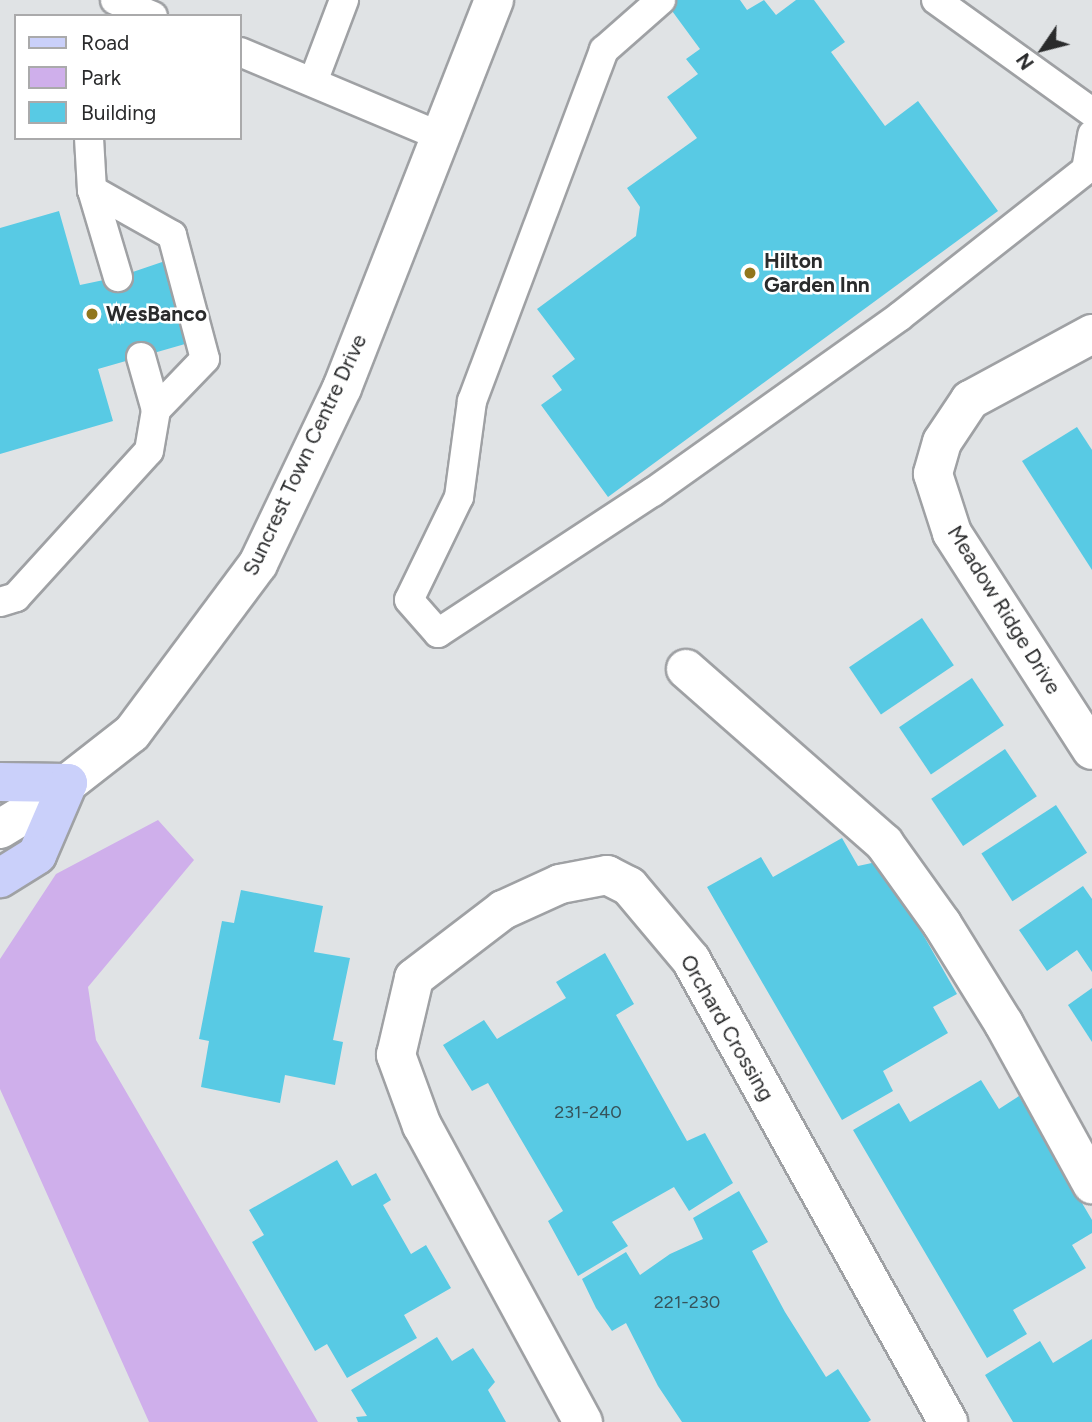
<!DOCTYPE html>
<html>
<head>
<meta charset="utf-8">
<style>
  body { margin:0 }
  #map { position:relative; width:1092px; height:1422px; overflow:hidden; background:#e0e3e5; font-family:Figtree,sans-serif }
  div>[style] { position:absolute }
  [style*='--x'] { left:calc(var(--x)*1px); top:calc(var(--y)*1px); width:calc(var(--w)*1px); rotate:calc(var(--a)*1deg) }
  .green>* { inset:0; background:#cfafeb }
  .building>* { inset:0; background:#58cae4; transform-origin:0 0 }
  .roads { filter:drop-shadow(2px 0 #9fa1a4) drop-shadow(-2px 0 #9fa1a4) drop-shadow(0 2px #9fa1a4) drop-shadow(0 -2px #9fa1a4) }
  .lane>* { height:28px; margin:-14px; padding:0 14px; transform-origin:14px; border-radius:14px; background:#fff }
  .street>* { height:38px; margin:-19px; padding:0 19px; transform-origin:19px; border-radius:19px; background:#fff }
  .primary>* { height:38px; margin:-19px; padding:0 19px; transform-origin:19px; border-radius:19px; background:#cad0fa }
  .dots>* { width:19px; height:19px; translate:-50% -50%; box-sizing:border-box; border:4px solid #fff; border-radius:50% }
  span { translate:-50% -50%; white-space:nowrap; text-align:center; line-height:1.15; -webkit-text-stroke:5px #fff; paint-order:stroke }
  .number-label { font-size:18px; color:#36535a }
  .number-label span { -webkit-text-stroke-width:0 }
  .poi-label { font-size:21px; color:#2a2b2c; font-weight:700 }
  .left { translate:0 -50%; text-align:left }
  .street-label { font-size:21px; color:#2a2b2c }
  .legend { position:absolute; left:14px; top:14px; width:228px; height:126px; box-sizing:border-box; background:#fff; border:2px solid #aaaaab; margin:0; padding:9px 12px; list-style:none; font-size:21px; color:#2a2b2c }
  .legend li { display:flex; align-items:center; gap:14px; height:35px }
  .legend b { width:35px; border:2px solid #aaaaab }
  .north { position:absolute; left:1008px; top:14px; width:70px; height:70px; -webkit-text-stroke:5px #fff; paint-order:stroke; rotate:235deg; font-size:19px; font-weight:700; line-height:28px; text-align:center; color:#2a2b2c }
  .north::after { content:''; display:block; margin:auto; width:24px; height:32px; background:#2a2b2c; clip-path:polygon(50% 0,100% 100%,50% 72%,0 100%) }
</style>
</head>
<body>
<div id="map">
  <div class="green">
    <div style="clip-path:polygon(158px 820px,194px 860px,88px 987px,96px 1040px,318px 1422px,149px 1422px,0 1089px,0 959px,56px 874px)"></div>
  </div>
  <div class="building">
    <div style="clip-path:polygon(664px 0,740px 0,747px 10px,764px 0,776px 15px,796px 0,814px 0,845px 42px,831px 52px,885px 126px,918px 101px,998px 211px,608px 497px,541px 405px,562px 390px,552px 376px,575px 359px,537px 309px,636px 236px,640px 207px,627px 188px,697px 138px,667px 97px,698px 74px,686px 59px,700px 49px)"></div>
    <div style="clip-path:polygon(59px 211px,80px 285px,118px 277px,168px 260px,192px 342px,98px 369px,113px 421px,0 454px,0 228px)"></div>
    <div style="clip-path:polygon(1077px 427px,1092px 450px,1092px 570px,1022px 461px)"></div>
    <div style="left:922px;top:618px;width:57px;height:88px;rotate:56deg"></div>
    <div style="left:972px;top:678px;width:57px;height:88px;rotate:56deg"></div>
    <div style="left:1005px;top:749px;width:57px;height:89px;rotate:56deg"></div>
    <div style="left:1056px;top:805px;width:57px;height:89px;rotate:57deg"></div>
    <div style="clip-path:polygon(842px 838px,858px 866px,881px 861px,957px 994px,933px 1007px,948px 1033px,883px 1071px,893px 1091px,842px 1120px,707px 887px,761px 857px,773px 877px)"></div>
    <div style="clip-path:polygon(1083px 886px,1092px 899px,1092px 972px,1077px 950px,1047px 971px,1019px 930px)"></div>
    <div style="clip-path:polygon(241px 890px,323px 906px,314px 952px,350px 958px,333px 1040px,343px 1042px,335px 1085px,285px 1075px,280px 1103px,201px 1087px,209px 1041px,199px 1039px,222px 921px,234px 923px)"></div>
    <div style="clip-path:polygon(605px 953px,634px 1004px,616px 1015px,687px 1141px,705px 1133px,733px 1183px,689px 1211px,674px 1187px,612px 1222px,628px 1246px,578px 1276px,548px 1221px,563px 1211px,488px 1083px,472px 1091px,443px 1045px,484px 1020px,497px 1039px,566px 998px,556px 982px)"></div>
    <div style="clip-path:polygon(1092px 988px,1092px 1042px,1068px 1005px)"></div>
    <div style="clip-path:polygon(981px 1080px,999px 1109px,1019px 1096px,1092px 1220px,1092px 1233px,1072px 1245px,1086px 1268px,1013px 1310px,1027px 1334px,987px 1358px,853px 1130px,899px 1103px,910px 1122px)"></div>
    <div style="clip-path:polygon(337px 1160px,352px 1186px,376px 1173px,391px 1200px,383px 1205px,411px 1254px,426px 1245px,451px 1288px,404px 1315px,417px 1338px,347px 1378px,327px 1344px,315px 1351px,252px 1242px,264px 1235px,249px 1210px)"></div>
    <div style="clip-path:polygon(739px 1191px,768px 1242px,752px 1251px,785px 1312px,826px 1377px,838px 1369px,871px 1420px,868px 1422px,682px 1422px,658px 1386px,626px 1323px,612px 1331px,596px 1308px,582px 1279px,626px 1252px,640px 1275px,670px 1254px,703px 1239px,693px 1218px)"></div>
    <div style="clip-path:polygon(437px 1337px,452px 1361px,473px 1348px,495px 1382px,488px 1390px,506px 1422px,358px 1422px,356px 1417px,367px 1416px,351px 1390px)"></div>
    <div style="clip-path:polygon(1092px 1339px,1092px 1422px,1013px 1422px,985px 1375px,1040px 1341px,1053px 1363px)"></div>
  </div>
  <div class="roads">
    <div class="lane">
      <div style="--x:115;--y:0;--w:41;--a:22.8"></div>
      <div style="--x:661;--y:0;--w:76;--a:138.7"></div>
      <div style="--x:604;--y:50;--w:375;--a:110.6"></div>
      <div style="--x:472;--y:401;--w:97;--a:97.7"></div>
      <div style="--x:459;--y:497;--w:114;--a:115.9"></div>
      <div style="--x:409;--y:600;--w:44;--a:48.7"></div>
      <div style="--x:438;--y:633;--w:257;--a:-33.3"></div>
      <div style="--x:653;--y:492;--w:302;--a:-35.4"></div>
      <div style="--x:899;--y:317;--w:238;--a:-38.2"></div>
      <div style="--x:1086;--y:170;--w:36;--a:-80"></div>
      <div style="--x:936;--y:0;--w:192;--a:35.7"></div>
      <div style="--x:240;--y:52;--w:217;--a:22.8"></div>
      <div style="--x:313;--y:82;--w:88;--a:-69.3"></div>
      <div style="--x:89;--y:138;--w:52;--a:86.7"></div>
      <div style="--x:92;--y:190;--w:91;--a:73.4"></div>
      <div style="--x:92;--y:190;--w:92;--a:29.4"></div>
      <div style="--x:172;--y:235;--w:128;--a:75.1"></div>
      <div style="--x:205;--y:359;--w:71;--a:133.9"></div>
      <div style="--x:0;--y:602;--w:17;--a:-17"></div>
      <div style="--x:16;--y:597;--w:197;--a:-47.7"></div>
      <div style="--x:149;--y:451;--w:42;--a:-80.3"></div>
      <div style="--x:156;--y:410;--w:55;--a:-105.8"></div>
    </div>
    <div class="street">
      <div style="--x:1092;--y:334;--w:139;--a:151.6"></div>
      <div style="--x:970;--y:400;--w:50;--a:123.7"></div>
      <div style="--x:942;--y:442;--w:33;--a:106"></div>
      <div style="--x:933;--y:474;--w:62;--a:72.1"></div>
      <div style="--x:952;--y:533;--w:258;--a:57.2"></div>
      <div style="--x:686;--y:669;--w:264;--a:41.3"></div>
      <div style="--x:884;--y:843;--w:100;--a:54.4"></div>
      <div style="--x:942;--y:924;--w:118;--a:58.2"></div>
      <div style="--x:1004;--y:1024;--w:183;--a:61.2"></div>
      <div style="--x:0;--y:829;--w:48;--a:-31.4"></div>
      <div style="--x:41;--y:804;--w:115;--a:-38"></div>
      <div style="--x:132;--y:733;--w:211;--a:-53.3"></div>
      <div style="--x:258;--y:564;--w:195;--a:-64.5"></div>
      <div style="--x:342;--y:388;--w:417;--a:-68.6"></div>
      <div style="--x:583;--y:1422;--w:337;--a:-118.5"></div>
      <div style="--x:422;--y:1126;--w:76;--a:-110.1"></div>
      <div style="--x:396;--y:1055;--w:79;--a:-76.8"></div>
      <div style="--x:414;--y:978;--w:112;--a:-37.4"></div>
      <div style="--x:503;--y:910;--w:63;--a:-24.5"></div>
      <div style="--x:560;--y:884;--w:48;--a:-10.8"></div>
      <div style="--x:607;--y:875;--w:25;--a:27"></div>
      <div style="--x:629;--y:886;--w:97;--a:50"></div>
      <div style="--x:691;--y:960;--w:529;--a:60.91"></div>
    </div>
    <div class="primary">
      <div style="--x:0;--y:782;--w:68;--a:0.8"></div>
      <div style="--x:68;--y:783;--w:78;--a:113.3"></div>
      <div style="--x:37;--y:855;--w:44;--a:148.1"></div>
    </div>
  </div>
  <div class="dots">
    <div style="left:750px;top:273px;background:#91761c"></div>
    <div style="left:92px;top:314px;background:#91761c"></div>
  </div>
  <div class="number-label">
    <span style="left:588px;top:1112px">231-240</span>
    <span style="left:687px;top:1302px">221-230</span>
  </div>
  <div class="poi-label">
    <span class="left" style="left:764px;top:273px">Hilton<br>Garden Inn</span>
    <span class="left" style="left:106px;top:314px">WesBanco</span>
  </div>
  <div class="street-label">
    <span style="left:305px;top:455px;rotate:-65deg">Suncrest Town Centre Drive</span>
    <span style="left:1004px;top:610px;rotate:58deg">Meadow Ridge Drive</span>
    <span style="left:727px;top:1028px;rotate:60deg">Orchard Crossing</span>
  </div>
  <ul class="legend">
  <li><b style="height:9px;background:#cad0fa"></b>Road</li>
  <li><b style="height:19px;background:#cfafeb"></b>Park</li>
  <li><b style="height:19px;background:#58cae4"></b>Building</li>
  </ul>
  <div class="north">N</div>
</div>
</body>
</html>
